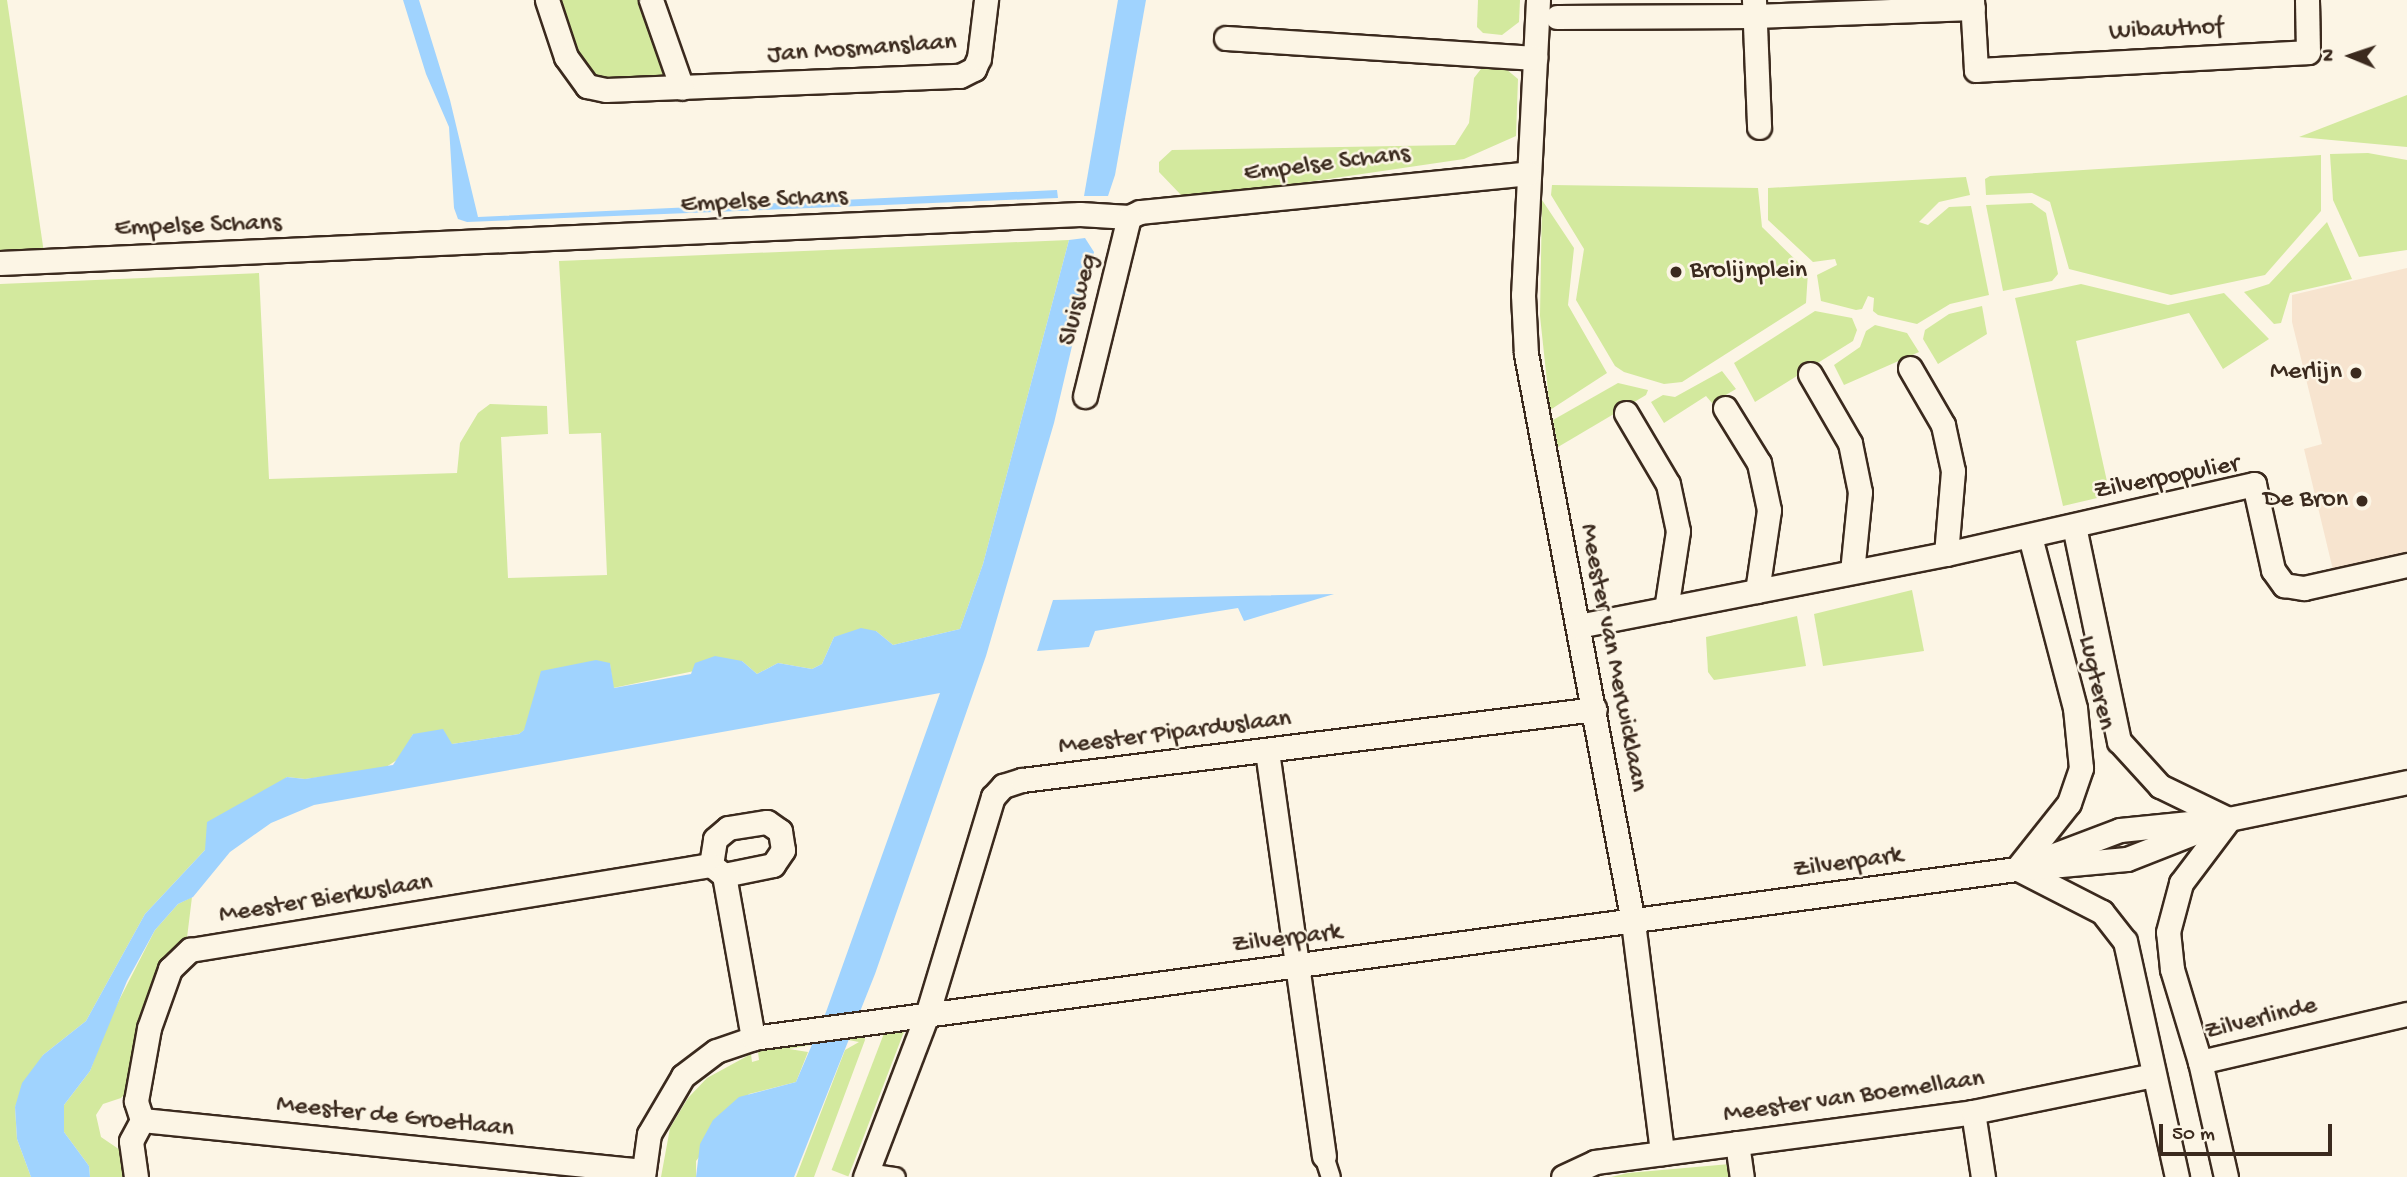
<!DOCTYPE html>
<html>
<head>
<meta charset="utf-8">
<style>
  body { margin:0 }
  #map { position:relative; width:2407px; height:1177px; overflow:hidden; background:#fcf5e5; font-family:"Gochi Hand",sans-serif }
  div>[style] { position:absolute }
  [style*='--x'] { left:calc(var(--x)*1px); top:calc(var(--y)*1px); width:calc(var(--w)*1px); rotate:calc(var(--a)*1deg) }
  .built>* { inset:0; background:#f7e4cf }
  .green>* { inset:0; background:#d3e99e; transform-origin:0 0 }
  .water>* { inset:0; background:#a0d3fe }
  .roads { filter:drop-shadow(2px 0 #3b2a1e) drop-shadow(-2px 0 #3b2a1e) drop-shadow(0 2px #3b2a1e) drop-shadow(0 -2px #3b2a1e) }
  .pedestrian>* { height:18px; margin:-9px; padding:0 9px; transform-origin:9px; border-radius:9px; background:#fcf5e5 }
  .minor>* { height:23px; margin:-11.5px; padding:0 11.5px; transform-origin:11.5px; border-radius:11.5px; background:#fcf5e5 }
  .dots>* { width:19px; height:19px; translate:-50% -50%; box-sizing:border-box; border:4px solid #fcf5e5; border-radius:50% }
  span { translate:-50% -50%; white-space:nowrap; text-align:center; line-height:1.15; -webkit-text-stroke:5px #fcf5e5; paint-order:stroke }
  .street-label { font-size:26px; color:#3b2a1e }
  .poi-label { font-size:26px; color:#3b2a1e }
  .left { translate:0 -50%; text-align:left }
  .right { translate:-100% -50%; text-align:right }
  .north { position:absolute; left:2316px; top:21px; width:70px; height:70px; -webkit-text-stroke:5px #fcf5e5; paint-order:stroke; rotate:272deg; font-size:19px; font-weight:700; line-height:28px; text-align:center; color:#3b2a1e }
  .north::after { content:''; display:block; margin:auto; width:24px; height:32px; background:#3b2a1e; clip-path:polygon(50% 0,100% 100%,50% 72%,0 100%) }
  .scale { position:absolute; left:2159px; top:1124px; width:173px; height:32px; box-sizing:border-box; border:4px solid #3b2a1e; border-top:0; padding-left:9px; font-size:21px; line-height:24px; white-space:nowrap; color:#3b2a1e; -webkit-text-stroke:5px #fcf5e5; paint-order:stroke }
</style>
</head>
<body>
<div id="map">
  <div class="built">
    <div style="clip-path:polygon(2407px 268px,2407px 552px,2333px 570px,2304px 449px,2322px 444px,2292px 322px,2292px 295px)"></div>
  </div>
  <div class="green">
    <div style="clip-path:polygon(0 0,7px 0,44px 253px,0 255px)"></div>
    <div style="clip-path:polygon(559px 0,643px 0,668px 76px,599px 78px,586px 70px)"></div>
    <div style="clip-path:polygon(1478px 0,1520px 0,1519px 22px,1502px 35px,1483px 33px,1477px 27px)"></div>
    <div style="clip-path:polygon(1481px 69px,1506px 69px,1518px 79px,1516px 136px,1464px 159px,1225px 194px,1182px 196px,1159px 172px,1159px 162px,1172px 150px,1455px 145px,1469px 123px,1474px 78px)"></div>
    <div style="clip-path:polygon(2407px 95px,2407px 147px,2299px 137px)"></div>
    <div style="clip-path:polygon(2368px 153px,2407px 160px,2407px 250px,2359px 257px,2333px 200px,2330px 154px)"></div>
    <div style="clip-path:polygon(2321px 155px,2321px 211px,2265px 275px,2171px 295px,2069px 269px,2050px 202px,2032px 193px,1986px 195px,1985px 179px,1990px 176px)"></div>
    <div style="clip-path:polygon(1966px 177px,1970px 195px,1939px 202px,1919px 222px,1928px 225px,1949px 207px,1971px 206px,1989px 295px,1950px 304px,1917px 324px,1878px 315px,1873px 311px,1874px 298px,1868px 296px,1862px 309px,1856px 310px,1821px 301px,1817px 275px,1837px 265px,1835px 259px,1813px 262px,1768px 220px,1768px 188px)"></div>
    <div style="clip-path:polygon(1552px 185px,1758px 188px,1762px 227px,1808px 272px,1806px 303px,1682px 382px,1664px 384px,1624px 372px,1615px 366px,1576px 300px,1584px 249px,1551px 195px)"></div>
    <div style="clip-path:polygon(1542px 200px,1574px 248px,1568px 305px,1607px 373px,1550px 410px,1540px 316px)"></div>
    <div style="clip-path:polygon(2032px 203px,2046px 213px,2058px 274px,2052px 281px,2003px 291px,1986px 205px)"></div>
    <div style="clip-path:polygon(2327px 222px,2352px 279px,2290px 293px,2281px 323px,2274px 324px,2244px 292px,2269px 284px)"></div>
    <div style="clip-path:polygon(1069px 240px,983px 564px,960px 629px,893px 645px,876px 631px,834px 637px,822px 664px,812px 669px,778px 663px,757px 674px,742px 661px,613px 688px,610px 664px,519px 734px,452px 744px,413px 734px,400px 758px,383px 769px,305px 779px,287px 777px,205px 850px,145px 914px,86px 1021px,43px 1055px,15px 1107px,17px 1139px,31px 1177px,0 1177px,0 284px,259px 273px,269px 479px,457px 473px,460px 443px,478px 413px,490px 404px,547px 406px,548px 434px,501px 437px,508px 578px,607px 575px,601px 433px,569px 434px,559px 261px)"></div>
    <div style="clip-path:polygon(2081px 284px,2168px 305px,2224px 293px,2269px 339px,2223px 369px,2189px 313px,2076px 341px,2110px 495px,2063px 506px,2015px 298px)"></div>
    <div style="clip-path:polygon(1982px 306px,1987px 334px,1938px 364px,1923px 339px,1925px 330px,1949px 314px)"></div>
    <div style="clip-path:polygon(1815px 311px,1852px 318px,1857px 330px,1853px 341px,1755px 402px,1734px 363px)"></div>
    <div style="clip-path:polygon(1875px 325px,1907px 333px,1919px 352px,1844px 385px,1834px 365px,1860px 347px,1866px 331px)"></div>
    <div style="clip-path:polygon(1722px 371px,1736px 389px,1712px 403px,1706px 396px,1664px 423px,1651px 402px,1663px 395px,1675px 397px)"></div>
    <div style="clip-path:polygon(1618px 383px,1648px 390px,1646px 395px,1558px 447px,1553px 420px)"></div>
    <div style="clip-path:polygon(1912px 590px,1924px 651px,1823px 666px,1814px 614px)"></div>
    <div style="clip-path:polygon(1797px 616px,1806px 666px,1714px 680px,1708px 672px,1706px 637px)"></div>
    <div style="clip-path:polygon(192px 897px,186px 946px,129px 1089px,121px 1098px,103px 1104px,96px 1115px,101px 1137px,123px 1152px,126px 1177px,90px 1177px,89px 1166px,64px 1132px,64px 1105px,90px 1071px,108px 1022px,155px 930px,178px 904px)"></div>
    <div style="left:905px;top:1029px;width:158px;height:18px;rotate:111deg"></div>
    <div style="clip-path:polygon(842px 1036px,864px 1035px,865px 1040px,814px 1177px,796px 1177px,845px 1050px,859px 1042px,843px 1039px,789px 1049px,808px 1052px,796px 1082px,749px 1094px,696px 1161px,696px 1177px,661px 1177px,670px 1128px,688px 1098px,707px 1078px,751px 1054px,752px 1062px,759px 1060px,758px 1052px,769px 1048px)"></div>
    <div style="clip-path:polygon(1730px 1164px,1731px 1177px,1611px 1177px,1628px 1173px)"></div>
  </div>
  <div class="water">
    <div style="clip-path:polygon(403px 0,419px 0,450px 100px,478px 217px,1057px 190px,1058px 198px,467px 222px,458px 219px,454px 208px,449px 127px,426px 74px)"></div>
    <div style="clip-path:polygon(1118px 0,1146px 0,1115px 175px,1108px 196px,1084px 196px)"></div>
    <div style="clip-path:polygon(1085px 238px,1094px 252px,1054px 423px,986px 656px,875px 974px,794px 1177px,696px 1177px,700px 1144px,713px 1120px,739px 1097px,796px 1082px,826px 1012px,940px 693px,314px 805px,271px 823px,230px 852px,193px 897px,178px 904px,155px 930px,127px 981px,90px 1071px,64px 1105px,64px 1132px,89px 1166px,90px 1177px,31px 1177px,17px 1139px,15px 1107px,22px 1083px,43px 1055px,86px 1021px,145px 914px,205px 850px,207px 822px,287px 777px,305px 779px,393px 765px,413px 734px,443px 729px,452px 744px,519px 734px,524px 730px,541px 671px,596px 660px,610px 663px,614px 688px,691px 674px,695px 663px,715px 656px,742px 661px,757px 674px,778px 663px,812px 669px,822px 664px,834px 637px,861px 628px,876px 631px,893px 645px,960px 629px,983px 564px,1069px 240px)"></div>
    <div style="clip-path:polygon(1334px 594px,1244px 621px,1238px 608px,1095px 631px,1089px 647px,1037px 651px,1053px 600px)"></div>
  </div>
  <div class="roads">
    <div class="pedestrian">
      <div style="--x:1324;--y:1156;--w:22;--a:72"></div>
      <div style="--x:867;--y:1173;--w:29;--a:8"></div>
    </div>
    <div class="minor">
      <div style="--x:547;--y:0;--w:60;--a:71.6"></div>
      <div style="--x:566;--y:57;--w:36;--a:54"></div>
      <div style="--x:587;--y:86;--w:19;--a:12"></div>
      <div style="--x:606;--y:90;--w:354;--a:-2.3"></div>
      <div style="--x:960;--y:76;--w:16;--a:-27"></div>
      <div style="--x:974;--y:69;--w:12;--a:-66"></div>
      <div style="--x:979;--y:58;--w:58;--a:-83.1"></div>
      <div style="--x:651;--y:0;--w:93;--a:70.6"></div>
      <div style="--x:1538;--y:0;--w:295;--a:92.9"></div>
      <div style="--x:1523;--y:295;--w:59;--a:87.1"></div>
      <div style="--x:1526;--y:354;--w:578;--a:79.33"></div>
      <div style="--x:1633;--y:922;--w:233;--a:82.8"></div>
      <div style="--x:1754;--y:0;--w:127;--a:87.7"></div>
      <div style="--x:1972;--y:0;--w:70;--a:86.7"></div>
      <div style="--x:1976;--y:70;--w:332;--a:-3.1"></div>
      <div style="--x:2308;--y:52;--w:52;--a:-91.1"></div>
      <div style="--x:1557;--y:17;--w:197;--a:-0.3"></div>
      <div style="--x:1754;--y:16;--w:219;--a:-2.1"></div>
      <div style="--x:1226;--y:38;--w:310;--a:3.7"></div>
      <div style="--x:0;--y:263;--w:1081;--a:-2.6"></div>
      <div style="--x:1080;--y:214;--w:49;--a:3.5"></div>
      <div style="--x:1129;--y:217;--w:12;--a:-24"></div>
      <div style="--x:1140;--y:212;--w:390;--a:-5.7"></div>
      <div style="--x:1910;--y:368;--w:66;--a:59.9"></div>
      <div style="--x:1943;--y:425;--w:47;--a:77.7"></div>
      <div style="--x:1953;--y:471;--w:83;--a:94.8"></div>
      <div style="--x:1810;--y:374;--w:80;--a:59.9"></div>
      <div style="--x:1850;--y:443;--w:50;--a:78.5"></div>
      <div style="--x:1860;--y:492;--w:80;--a:95.7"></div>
      <div style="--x:1085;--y:396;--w:184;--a:-76.2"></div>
      <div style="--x:1725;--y:408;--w:65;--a:58.3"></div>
      <div style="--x:1759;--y:463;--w:48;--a:78"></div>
      <div style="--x:1769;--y:510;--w:82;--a:98.4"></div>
      <div style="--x:1626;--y:413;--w:82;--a:59.4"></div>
      <div style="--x:1668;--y:484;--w:48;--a:78"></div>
      <div style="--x:1678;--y:531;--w:79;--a:98.7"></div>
      <div style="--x:2074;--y:526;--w:220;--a:78.2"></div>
      <div style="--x:2119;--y:741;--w:61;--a:47.7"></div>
      <div style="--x:2160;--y:786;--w:73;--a:25.9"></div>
      <div style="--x:1578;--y:626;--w:375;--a:-11.1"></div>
      <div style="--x:1946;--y:554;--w:316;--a:-12.8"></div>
      <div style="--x:2254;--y:484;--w:88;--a:77.5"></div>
      <div style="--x:2273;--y:570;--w:19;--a:54"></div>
      <div style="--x:2284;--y:585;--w:20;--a:9"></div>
      <div style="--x:2304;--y:588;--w:106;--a:-12.6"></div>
      <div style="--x:1267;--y:751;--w:409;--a:82"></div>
      <div style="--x:2046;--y:858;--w:79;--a:-20.7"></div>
      <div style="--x:2120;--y:830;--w:110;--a:-5.8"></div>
      <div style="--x:2229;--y:819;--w:182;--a:-11.7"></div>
      <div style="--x:711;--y:865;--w:26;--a:-81"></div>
      <div style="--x:715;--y:839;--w:17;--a:-40"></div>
      <div style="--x:728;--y:828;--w:39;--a:-9"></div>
      <div style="--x:767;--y:822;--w:16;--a:35"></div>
      <div style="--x:780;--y:831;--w:19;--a:81"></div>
      <div style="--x:783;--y:850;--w:18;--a:124"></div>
      <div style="--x:773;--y:865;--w:50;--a:168.5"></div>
      <div style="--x:2019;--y:866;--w:80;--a:-51.6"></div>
      <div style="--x:2069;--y:803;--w:37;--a:-71"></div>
      <div style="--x:2081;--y:768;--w:60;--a:-95.7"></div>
      <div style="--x:2075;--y:708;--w:178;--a:-104.7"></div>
      <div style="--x:2020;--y:870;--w:92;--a:27.1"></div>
      <div style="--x:2102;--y:912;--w:37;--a:52"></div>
      <div style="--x:2125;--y:941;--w:242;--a:77.6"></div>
      <div style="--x:2200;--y:1062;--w:212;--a:-13.1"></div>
      <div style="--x:1973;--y:1112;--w:66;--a:81.3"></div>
      <div style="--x:142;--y:1120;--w:504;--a:5.81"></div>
      <div style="--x:1737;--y:1143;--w:34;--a:82"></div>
      <div style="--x:136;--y:1177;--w:36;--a:-98"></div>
      <div style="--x:131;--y:1141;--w:24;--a:-62"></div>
      <div style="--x:142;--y:1120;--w:20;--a:-108"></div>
      <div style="--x:136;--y:1101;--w:74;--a:-79.9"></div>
      <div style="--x:149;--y:1028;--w:63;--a:-70.4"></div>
      <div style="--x:170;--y:969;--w:28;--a:-44"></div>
      <div style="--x:190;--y:950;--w:528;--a:-9.27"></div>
      <div style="--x:711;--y:865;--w:16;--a:38"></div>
      <div style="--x:724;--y:875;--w:166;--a:79.9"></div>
      <div style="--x:643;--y:1177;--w:43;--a:-82.1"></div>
      <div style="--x:649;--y:1134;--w:67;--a:-59.6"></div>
      <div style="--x:683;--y:1076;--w:41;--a:-37.1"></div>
      <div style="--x:716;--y:1051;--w:39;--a:-19"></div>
      <div style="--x:753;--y:1038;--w:1275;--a:-7.62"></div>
      <div style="--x:2017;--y:869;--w:110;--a:-5.2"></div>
      <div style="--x:2127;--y:859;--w:110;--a:-21.4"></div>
      <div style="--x:865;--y:1177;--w:173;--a:-69.1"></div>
      <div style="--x:927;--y:1015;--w:228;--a:-73.2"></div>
      <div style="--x:993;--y:797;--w:15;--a:-48"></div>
      <div style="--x:1003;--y:786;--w:20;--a:-18"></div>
      <div style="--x:1022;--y:780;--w:577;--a:-7.06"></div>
      <div style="--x:1563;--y:1177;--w:35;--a:-25"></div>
      <div style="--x:1595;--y:1162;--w:381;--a:-7.5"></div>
      <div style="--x:1973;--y:1112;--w:184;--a:-11.6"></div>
      <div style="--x:2226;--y:1177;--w:118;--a:-102.7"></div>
      <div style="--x:2200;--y:1062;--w:97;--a:-106.8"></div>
      <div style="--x:2172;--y:969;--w:37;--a:-96"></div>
      <div style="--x:2168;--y:932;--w:51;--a:-75.1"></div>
      <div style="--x:2181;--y:883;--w:76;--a:-53"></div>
    </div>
  </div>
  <div class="dots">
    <div style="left:1676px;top:272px;background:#3b2a1e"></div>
    <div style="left:2356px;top:373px;background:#3b2a1e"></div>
    <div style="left:2362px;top:501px;background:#3b2a1e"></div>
  </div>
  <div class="street-label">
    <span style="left:2166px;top:31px;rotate:-3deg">Wibauthof</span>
    <span style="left:862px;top:50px;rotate:-4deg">Jan Mosmanslaan</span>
    <span style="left:1327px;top:165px;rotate:-7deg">Empelse Schans</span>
    <span style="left:764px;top:202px;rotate:-3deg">Empelse Schans</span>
    <span style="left:198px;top:227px;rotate:-2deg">Empelse Schans</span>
    <span style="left:1080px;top:300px;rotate:-76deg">Sluisweg</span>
    <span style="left:2167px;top:479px;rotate:-11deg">Zilverpopulier</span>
    <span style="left:1612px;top:658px;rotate:79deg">Meester van Merwicklaan</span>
    <span style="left:2095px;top:683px;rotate:77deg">Lugteren</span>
    <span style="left:1175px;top:734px;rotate:-7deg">Meester Piparduslaan</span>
    <span style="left:1848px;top:864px;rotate:-8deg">Zilverpark</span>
    <span style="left:326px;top:900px;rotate:-9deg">Meester Bierkuslaan</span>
    <span style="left:1287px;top:940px;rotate:-7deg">Zilverpark</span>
    <span style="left:2261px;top:1020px;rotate:-14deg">Zilverlinde</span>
    <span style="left:1854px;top:1098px;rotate:-8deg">Meester van Boemellaan</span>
    <span style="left:395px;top:1118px;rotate:6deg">Meester de Groetlaan</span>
  </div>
  <div class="poi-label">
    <span class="left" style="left:1690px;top:272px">Brolijnplein</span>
    <span class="right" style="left:2342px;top:373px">Merlijn</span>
    <span class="right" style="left:2348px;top:501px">De Bron</span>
  </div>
  <div class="north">N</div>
  <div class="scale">50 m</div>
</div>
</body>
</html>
